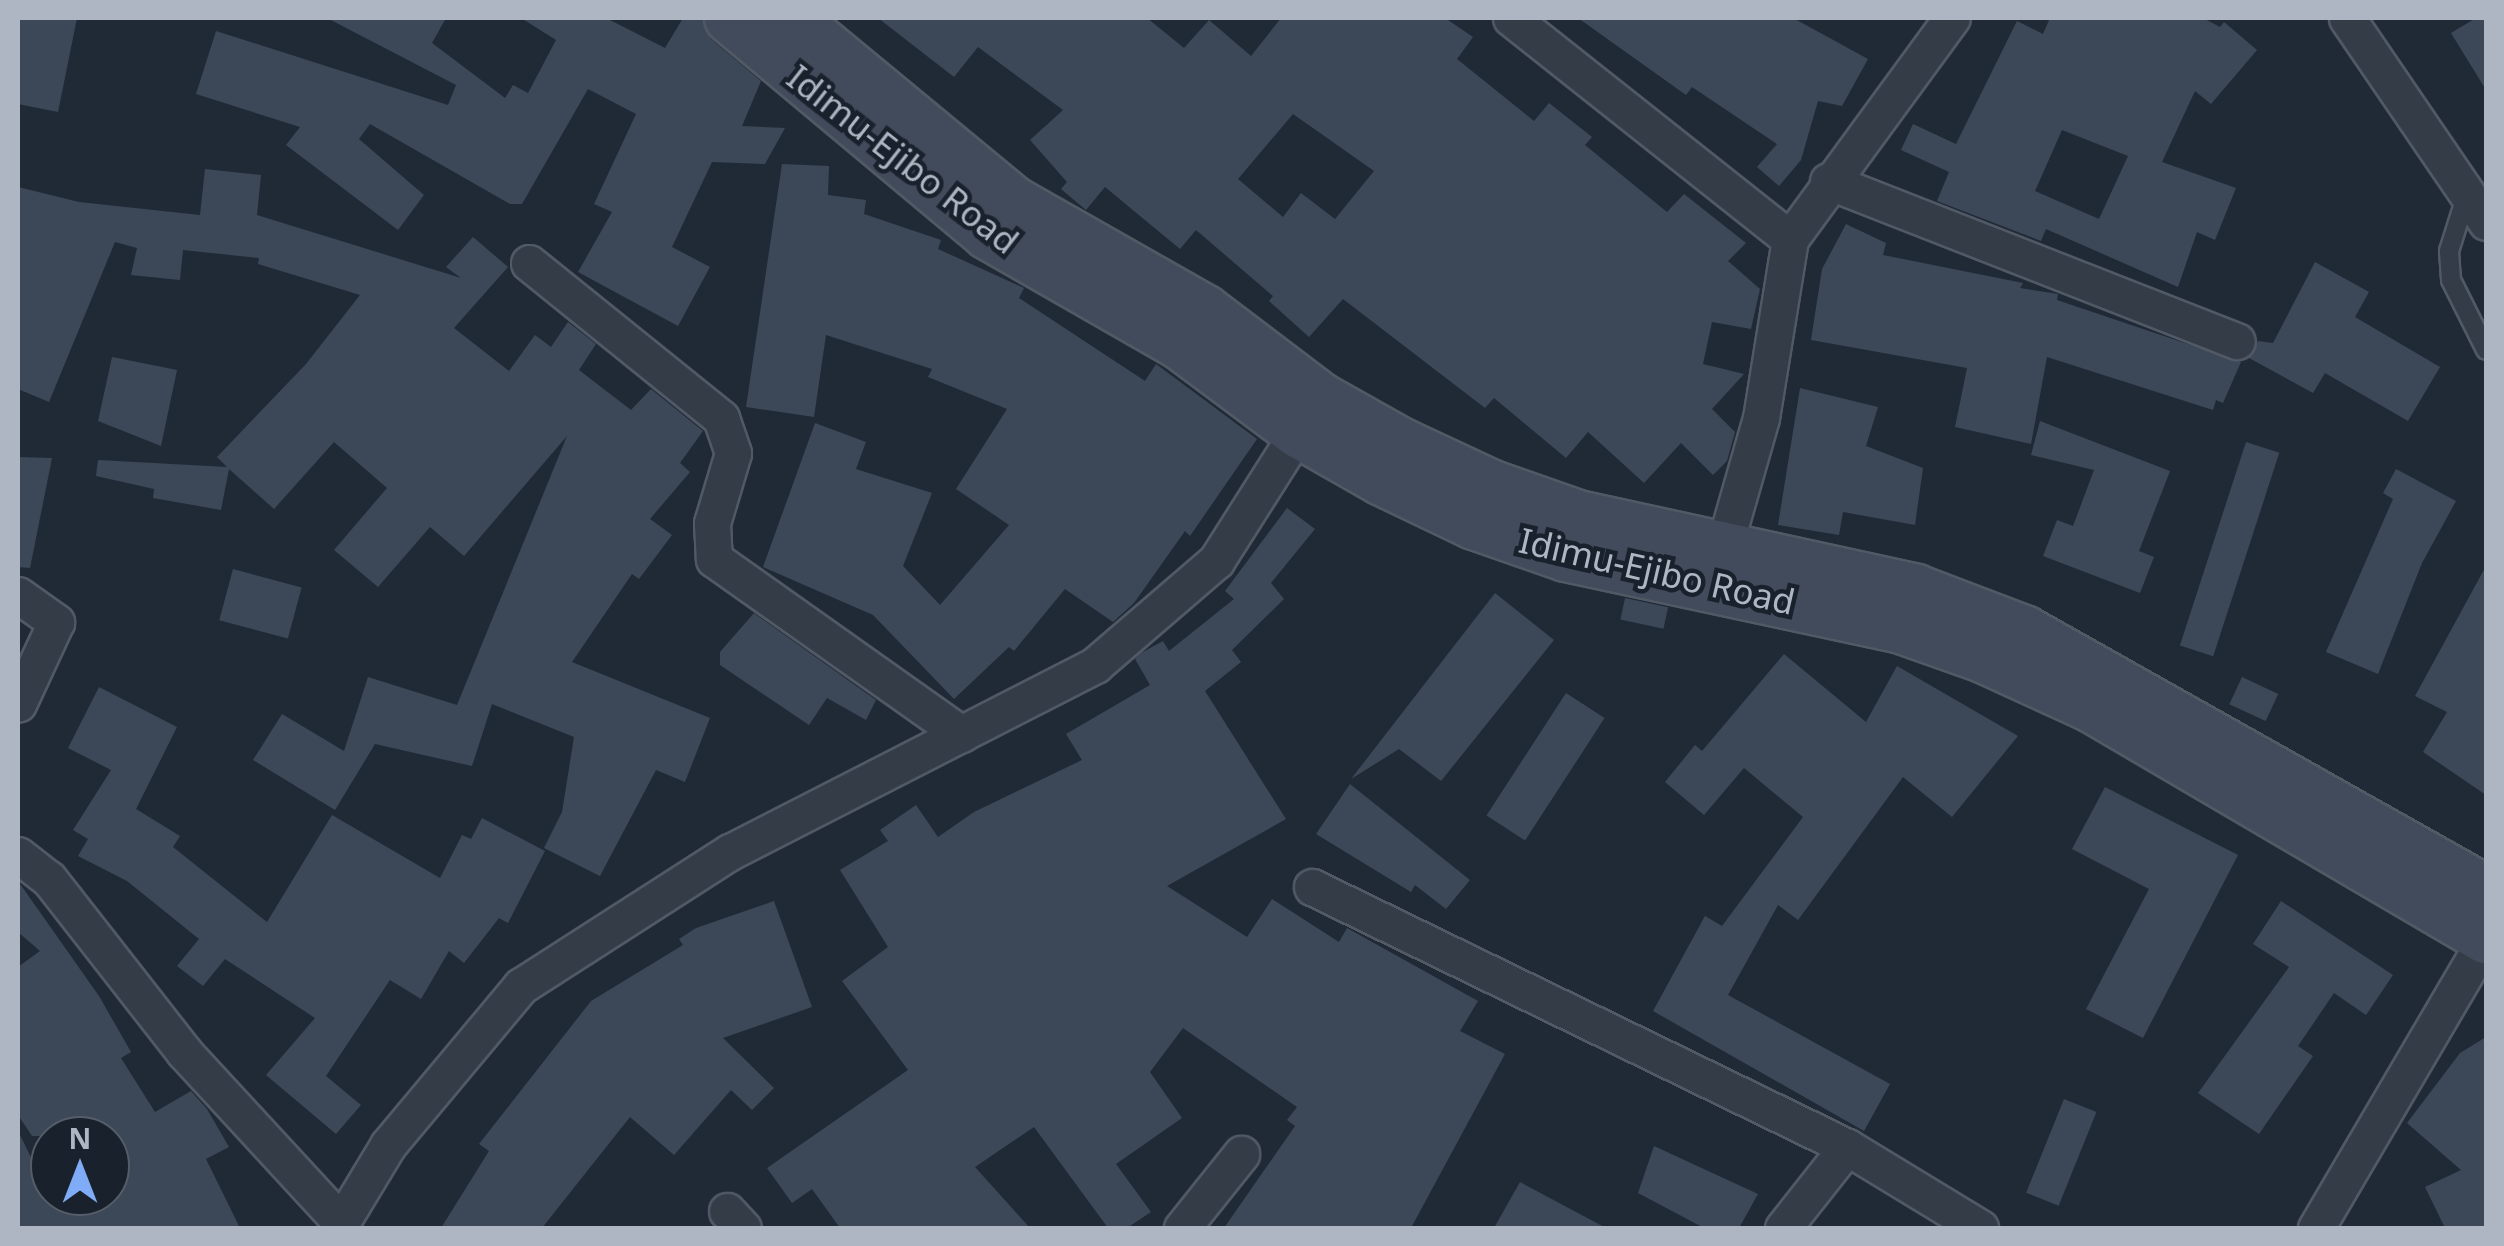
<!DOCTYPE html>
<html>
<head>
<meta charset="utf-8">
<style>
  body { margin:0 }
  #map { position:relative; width:2504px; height:1246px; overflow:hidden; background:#202a37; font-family:"Noto Sans",sans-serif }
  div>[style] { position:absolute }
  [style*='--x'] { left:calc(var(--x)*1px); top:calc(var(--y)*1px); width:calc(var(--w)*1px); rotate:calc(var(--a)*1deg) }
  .building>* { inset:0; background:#3c4857; transform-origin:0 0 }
  .roads { filter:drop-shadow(2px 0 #515965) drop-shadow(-2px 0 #515965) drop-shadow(0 2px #515965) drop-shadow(0 -2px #515965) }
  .lane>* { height:18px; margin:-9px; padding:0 9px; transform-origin:9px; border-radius:9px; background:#343c48 }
  .street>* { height:35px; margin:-17.5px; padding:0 17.5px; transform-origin:17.5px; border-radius:17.5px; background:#343c48 }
  .secondary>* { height:50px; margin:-25px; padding:0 25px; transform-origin:25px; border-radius:25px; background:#414b5b }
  span { translate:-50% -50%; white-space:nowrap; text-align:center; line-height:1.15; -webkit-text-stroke:9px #19212c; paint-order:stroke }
  .street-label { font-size:35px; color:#aeb6c4 }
  .frame { position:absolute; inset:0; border:20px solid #aeb6c4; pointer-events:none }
  .north { position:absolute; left:30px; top:1116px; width:100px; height:100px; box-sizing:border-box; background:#19212c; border:2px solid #555d69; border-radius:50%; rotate:0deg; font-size:28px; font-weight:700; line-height:40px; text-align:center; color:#aeb6c4 }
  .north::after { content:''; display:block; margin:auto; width:35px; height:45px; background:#80acf7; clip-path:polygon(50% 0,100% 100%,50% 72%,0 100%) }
</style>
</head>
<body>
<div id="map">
  <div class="building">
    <div style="clip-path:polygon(18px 18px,77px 18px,58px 112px,18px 104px)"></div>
    <div style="clip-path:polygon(327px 18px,446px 18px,432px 43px,505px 98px,513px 85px,528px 93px,556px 40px,521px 18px,606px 18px,665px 48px,683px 18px,702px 18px,711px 39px,761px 81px,742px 126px,785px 128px,765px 164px,712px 162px,672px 247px,710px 267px,678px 326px,578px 272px,612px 212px,594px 204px,636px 114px,588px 89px,522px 204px,510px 204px,370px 124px,359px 139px,424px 195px,398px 230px,286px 145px,300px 127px,196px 94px,216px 31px,448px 105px,456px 85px)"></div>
    <div style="clip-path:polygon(evenodd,878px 18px,1147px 18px,1184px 48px,1209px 20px,1251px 56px,1281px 18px,1445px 18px,1473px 37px,1457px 59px,1534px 121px,1549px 103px,1592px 137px,1585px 145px,1667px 212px,1684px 194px,1746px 243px,1728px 261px,1760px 289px,1751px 329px,1712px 322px,1703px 364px,1744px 374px,1712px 409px,1735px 432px,1727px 461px,1713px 475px,1681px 443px,1644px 483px,1588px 432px,1566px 458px,1494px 398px,1485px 408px,1343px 299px,1309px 337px,1269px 301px,1273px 296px,1196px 230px,1180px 249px,1105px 187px,1086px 210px,1061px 189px,1067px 182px,1030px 140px,1063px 110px,978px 47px,954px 77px,878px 18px,1293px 114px,1374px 171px,1335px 219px,1301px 193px,1283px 217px,1238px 179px,1293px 114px)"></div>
    <div style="clip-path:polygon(1578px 18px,1793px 18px,1868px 59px,1842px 106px,1818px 101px,1801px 160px,1779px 186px,1757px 167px,1777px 144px,1692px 87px,1686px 95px)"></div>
    <div style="clip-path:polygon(evenodd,2050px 18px,2203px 18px,2220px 27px,2224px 22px,2257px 50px,2211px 104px,2195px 91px,2162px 162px,2236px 188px,2215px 240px,2197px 232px,2178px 287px,2046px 229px,2041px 241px,1937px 201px,1949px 172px,1901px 150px,1913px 124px,1956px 144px,2017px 21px,2043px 34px,2050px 18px,2062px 130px,2128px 156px,2099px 219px,2035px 191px,2062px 130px)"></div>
    <div style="clip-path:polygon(2476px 18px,2486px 18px,2486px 90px,2451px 33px)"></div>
    <div style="clip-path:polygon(782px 164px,829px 166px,828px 195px,866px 200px,864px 214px,941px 240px,938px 249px,1024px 288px,1019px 298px,1145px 381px,1156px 364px,1257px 439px,1190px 536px,1185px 531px,1134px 603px,1113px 622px,1065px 589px,1014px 651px,1009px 647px,954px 699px,873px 615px,763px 567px,815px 423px,866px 442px,856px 469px,932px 493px,903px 566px,940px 605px,1009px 525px,956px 489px,1007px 409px,928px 377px,932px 369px,826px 335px,814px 417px,746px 407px)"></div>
    <div style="clip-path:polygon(205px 169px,261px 175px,257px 215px,461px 278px,446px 267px,473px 237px,508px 267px,454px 328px,509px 371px,535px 335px,551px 347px,568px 322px,596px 344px,579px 370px,631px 410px,651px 389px,703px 431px,680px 463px,690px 472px,650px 519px,672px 535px,639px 579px,632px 574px,572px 662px,710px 718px,685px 782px,656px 770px,600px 876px,544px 848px,562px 812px,574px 737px,492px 704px,472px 766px,375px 744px,335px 810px,253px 760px,282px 714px,344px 751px,368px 677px,457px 705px,567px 436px,464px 556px,430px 527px,378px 587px,334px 550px,387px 488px,334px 442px,274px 509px,229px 469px,221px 510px,153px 498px,154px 489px,96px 476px,98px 460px,227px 467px,217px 457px,306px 364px,360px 295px,258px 264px,259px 258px,183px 250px,180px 280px,131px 275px,137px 248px,115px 242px,49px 402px,18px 389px,18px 187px,79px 202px,200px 215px)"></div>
    <div style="clip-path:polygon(1846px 224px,1886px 243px,1883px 255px,2023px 283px,2020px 288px,2058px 294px,2057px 300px,2241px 362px,2223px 403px,2216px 400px,2213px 410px,2047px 357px,2031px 444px,1955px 427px,1967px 368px,1811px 340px,1822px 269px)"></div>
    <div style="clip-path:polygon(2315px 262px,2369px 292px,2355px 317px,2440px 367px,2408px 421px,2325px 373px,2313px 393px,2249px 358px,2258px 341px,2273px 343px)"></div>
    <div style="clip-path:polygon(112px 357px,177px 370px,161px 446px,98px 421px)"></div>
    <div style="clip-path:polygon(1800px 388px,1878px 407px,1866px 446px,1923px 468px,1915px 525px,1843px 512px,1839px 535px,1778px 525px)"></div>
    <div style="clip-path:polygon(2040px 421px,2170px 471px,2139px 551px,2154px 557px,2140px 593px,2043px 556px,2057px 520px,2073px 526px,2094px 470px,2031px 455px)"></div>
    <div style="left:2246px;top:442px;width:35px;height:214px;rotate:18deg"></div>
    <div style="clip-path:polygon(18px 457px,52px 458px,30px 568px,18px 567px)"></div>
    <div style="clip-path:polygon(2396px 469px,2456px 501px,2422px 563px,2378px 674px,2326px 652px,2393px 499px,2383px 493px)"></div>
    <div style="clip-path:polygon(1287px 508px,1315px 529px,1271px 583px,1284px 599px,1232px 650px,1241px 662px,1205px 691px,1286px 819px,1167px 886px,1247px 937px,1272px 899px,1339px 942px,1347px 928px,1478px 1001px,1460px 1031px,1505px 1054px,1411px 1228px,1224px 1228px,1295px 1126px,1287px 1120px,1297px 1107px,1183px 1028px,1150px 1072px,1182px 1118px,1116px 1164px,1151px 1212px,1127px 1228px,1108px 1228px,1034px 1127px,975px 1167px,1030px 1228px,840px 1228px,812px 1189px,792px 1203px,767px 1168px,908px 1070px,842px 981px,888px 947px,840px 870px,888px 841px,880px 830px,916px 805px,938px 837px,974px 812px,1082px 760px,1066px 734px,1150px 685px,1135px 659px,1141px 653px,1163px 641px,1169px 651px,1234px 599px,1225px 591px)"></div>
    <div style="clip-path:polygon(2486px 566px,2486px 795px,2423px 752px,2447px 712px,2415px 696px)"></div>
    <div style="left:233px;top:569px;width:71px;height:53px;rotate:15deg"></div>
    <div style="clip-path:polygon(1495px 593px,1554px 640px,1441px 781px,1399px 749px,1351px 779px)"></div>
    <div style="left:1625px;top:598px;width:44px;height:22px;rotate:12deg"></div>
    <div style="clip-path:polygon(754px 613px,876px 700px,866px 720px,827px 698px,809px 725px,720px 665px,720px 652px)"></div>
    <div style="clip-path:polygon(1784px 654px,1866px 722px,1897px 666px,2018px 736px,1952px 817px,1903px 777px,1798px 920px,1778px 905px,1728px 995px,1890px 1084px,1864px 1131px,1653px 1011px,1705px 916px,1722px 926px,1803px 817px,1744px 768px,1704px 815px,1665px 782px,1695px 745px,1702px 751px)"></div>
    <div style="left:2242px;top:677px;width:40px;height:30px;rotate:25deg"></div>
    <div style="clip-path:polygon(99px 687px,177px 727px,136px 809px,180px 836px,173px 847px,267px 922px,332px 815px,440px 878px,462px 835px,471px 839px,482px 818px,545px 851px,508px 923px,499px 918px,464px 963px,449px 951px,421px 999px,390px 980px,326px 1076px,361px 1105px,336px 1134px,266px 1075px,315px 1018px,225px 959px,203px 986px,177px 966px,199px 939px,127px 881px,78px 856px,88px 839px,73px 830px,111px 770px,68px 748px)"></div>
    <div style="left:1566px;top:693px;width:46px;height:146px;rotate:33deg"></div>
    <div style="clip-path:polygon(1350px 784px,1470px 880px,1446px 909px,1415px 885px,1411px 892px,1316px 834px)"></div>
    <div style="clip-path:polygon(2105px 787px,2238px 855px,2143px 1038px,2086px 1009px,2149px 889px,2072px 849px)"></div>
    <div style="clip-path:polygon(18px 881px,99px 996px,131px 1052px,121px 1058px,155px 1112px,191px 1091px,207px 1109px,229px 1147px,206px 1159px,240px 1228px,18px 1228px,18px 1131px,50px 1196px,110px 1196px,110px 1136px,32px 1136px,18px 1115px,18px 967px,40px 951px,18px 932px)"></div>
    <div style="clip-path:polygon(774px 901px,812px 1007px,723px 1038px,774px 1088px,752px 1110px,731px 1090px,674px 1155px,630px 1117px,542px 1228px,441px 1228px,489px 1151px,479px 1144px,591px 1001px,683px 945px,679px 939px,696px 928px)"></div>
    <div style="clip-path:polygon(2281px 901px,2393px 975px,2366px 1015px,2334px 993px,2298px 1046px,2313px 1056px,2259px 1134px,2198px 1093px,2289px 967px,2253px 944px)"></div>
    <div style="clip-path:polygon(2486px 1037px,2486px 1228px,2445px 1228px,2425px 1187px,2461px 1170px,2407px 1123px,2460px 1053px)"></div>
    <div style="left:2064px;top:1099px;width:35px;height:101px;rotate:22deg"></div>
    <div style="clip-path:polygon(1654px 1146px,1758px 1194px,1739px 1228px,1704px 1228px,1638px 1193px)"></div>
    <div style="clip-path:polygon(1520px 1182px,1606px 1228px,1494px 1228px)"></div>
  </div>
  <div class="roads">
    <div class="lane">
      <div style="--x:2467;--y:194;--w:60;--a:107.5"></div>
      <div style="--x:2449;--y:251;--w:29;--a:86"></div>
      <div style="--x:2451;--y:280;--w:78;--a:63.4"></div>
    </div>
    <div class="street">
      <div style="--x:1511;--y:18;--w:356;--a:38.4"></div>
      <div style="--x:2347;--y:18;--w:247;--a:55.7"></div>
      <div style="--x:1828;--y:181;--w:439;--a:21.4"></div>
      <div style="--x:529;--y:263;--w:247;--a:38.9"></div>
      <div style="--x:721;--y:418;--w:37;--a:71"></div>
      <div style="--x:733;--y:453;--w:73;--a:106.7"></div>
      <div style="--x:712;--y:523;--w:36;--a:87"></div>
      <div style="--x:714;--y:559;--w:303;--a:35.3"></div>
      <div style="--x:1724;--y:547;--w:134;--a:-74"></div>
      <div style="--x:1761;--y:418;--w:181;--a:-80.8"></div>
      <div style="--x:1790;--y:239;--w:274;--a:-53.8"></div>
      <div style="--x:18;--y:595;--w:47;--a:35.4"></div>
      <div style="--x:56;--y:622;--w:90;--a:114.9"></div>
      <div style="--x:18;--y:855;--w:39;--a:38"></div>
      <div style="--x:49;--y:879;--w:219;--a:52"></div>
      <div style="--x:184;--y:1052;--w:231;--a:47.3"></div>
      <div style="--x:1312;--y:887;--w:595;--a:25.92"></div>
      <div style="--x:1847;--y:1147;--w:156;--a:31.3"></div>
      <div style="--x:727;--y:1211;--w:23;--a:47"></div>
      <div style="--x:338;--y:1228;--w:97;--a:-58.9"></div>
      <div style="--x:388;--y:1145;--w:207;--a:-50.1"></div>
      <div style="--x:521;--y:986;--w:248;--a:-32.7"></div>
      <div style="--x:730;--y:852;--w:410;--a:-27.1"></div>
      <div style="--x:1095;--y:665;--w:160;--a:-40.7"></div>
      <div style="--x:1216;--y:561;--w:153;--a:-57.6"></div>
      <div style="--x:1182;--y:1228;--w:95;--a:-51.4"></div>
      <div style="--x:1783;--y:1228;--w:103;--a:-51.7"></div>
      <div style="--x:2316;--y:1228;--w:336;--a:-59.6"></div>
    </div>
    <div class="secondary">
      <div style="--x:730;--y:18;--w:336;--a:39.9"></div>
      <div style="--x:988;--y:234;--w:221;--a:29.8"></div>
      <div style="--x:1180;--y:344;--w:147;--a:36.7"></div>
      <div style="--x:1298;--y:432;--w:97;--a:29.7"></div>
      <div style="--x:1382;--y:480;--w:102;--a:25.6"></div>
      <div style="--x:1474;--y:524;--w:97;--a:19.2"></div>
      <div style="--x:1566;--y:556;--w:340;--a:12.1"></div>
      <div style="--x:1898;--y:627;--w:90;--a:19.4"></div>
      <div style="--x:1983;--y:657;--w:120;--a:24.6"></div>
      <div style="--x:2092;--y:707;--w:457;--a:30.4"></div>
      <div style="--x:791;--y:18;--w:287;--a:39.6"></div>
      <div style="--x:1012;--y:201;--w:221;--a:29.6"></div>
      <div style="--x:1204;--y:310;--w:146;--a:37.2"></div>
      <div style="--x:1320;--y:398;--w:94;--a:29.3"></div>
      <div style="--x:1402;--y:444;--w:97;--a:25"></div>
      <div style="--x:1490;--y:485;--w:93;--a:19.4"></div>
      <div style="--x:1578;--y:516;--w:346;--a:12.3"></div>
      <div style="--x:1916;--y:590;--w:116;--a:20.8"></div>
      <div style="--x:2024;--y:631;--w:530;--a:29.37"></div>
    </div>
  </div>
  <div class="street-label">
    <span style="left:903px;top:159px;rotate:38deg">Idimu-Ejibo Road</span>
    <span style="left:1657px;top:571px;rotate:13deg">Idimu-Ejibo Road</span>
  </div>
  <div class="frame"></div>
  <div class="north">N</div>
</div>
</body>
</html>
